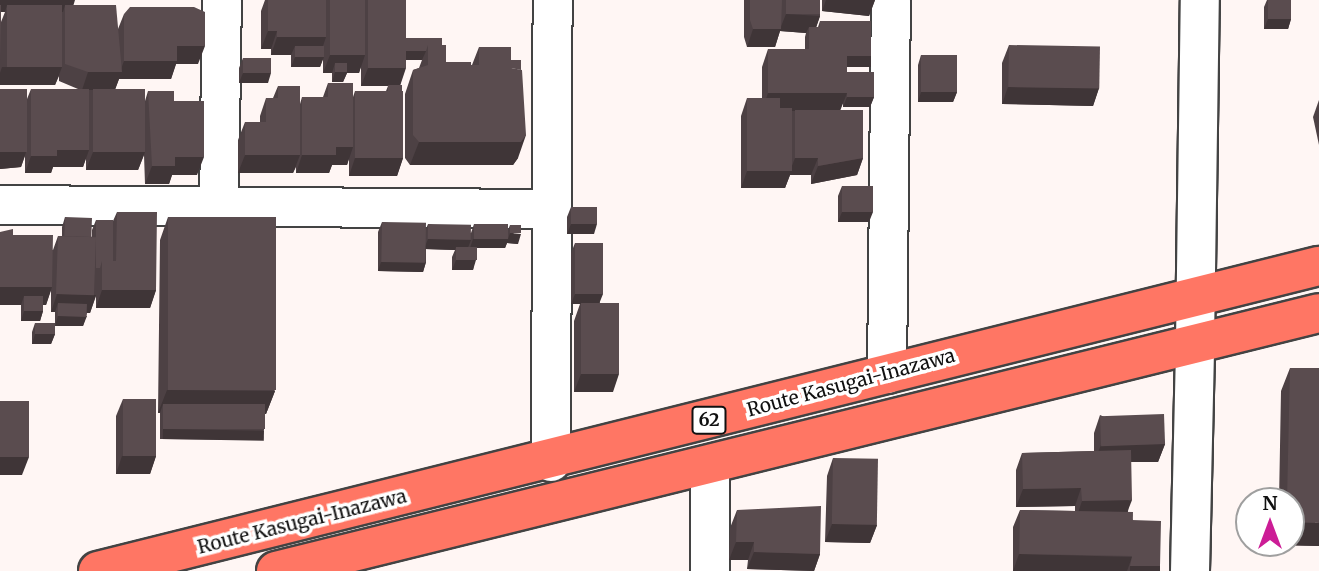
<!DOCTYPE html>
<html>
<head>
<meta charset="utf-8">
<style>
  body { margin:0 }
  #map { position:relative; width:1319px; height:571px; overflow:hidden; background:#fff6f4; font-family:Merriweather,serif }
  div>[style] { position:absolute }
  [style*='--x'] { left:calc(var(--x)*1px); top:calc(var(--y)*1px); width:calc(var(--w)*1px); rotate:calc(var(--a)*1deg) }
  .roads { filter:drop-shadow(2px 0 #434343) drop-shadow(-2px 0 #434343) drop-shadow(0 2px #434343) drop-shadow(0 -2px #434343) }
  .minor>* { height:38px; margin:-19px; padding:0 19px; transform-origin:19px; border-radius:19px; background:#fff }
  .tertiary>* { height:38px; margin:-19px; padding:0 19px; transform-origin:19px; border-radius:19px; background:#fff }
  .primary>* { height:38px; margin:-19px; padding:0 19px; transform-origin:19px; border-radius:19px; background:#ff7664 }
  .wall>* { inset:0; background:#4d4144 }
  .shaded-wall>* { inset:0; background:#3f3537; transform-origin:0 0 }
  .building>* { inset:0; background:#5a4c4f; transform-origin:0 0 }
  span { translate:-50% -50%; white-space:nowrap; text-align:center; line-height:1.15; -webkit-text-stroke:7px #fff; paint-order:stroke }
  .shield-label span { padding:2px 5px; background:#fff; border:2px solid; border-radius:5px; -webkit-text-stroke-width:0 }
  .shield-label { font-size:18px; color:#101010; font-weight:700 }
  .street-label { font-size:19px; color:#101010 }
  .north { position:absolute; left:1235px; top:487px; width:70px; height:70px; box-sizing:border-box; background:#fff; border:2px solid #9f9f9f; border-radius:50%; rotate:0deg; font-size:19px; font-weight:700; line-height:28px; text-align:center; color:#101010 }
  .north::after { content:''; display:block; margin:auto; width:24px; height:32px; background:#cc1d96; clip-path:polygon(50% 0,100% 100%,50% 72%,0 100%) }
</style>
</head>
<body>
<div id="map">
  <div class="roads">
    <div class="minor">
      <div style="--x:0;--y:205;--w:552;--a:0.42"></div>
      <div style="--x:219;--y:207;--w:207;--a:-89.2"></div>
      <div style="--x:1195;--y:343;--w:343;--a:-89.2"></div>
      <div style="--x:887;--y:374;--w:374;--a:-89.4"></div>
      <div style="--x:551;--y:462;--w:462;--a:-89.8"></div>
      <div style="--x:710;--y:466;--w:105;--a:90"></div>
    </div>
    <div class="tertiary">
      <div style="--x:1190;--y:571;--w:228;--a:-88.7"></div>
    </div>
    <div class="primary">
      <div style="--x:98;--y:571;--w:1259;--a:-14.03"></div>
      <div style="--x:276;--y:571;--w:1074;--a:-13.89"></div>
    </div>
  </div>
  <div class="wall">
    <div style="clip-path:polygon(evenodd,0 0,73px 5px,118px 29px,124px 14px,198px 64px,176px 64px,171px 79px,119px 79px,115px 89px,145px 101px,148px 91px,174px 101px,197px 175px,172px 175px,169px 184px,145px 184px,144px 155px,138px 170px,86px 170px,86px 158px,83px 167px,53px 167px,51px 173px,25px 173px,25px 156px,21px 167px,0 169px,0 89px,27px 99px,31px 89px,78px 89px,59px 81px,59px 76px,55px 85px,0 85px,0 0,1px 12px,5px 12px,1px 22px,1px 12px)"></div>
    <div style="clip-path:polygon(265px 0,406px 0,406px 38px,442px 45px,446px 62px,472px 65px,479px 47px,511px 60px,518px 158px,513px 165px,410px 165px,405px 158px,405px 94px,413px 70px,419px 68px,422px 60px,406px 60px,400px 85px,403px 158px,397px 176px,349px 176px,349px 158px,347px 165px,332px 165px,329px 173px,296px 173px,296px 167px,293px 173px,238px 173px,238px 140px,245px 122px,260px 122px,260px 116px,266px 98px,273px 98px,278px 86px,300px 104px,302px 97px,323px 97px,328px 83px,353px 97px,355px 91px,386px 91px,388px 86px,361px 86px,361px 66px,359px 73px,347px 73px,343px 82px,332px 82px,332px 73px,323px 73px,323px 58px,320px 67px,291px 67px,291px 55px,271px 55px,271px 49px,261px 49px,261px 11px)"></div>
    <div style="clip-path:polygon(744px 0,820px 0,820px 16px,816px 27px,818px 27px,820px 21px,868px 66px,847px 66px,847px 73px,874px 97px,870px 107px,843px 107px,843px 102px,840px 110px,863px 158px,857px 175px,811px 184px,811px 175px,790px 175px,785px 188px,741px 188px,741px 116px,747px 98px,762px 98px,762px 67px,768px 49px,805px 49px,805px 37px,806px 33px,780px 31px,775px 47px,747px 47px,744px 37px)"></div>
    <div style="clip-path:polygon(822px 0,875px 0,869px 16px,822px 11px)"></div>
    <div style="clip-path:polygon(1267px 0,1291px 0,1291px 19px,1288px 29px,1264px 29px,1264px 7px)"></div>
    <div style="clip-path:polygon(1009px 45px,1099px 88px,1093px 106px,1002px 104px,1002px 63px)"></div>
    <div style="clip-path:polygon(921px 55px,957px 92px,953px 102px,918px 102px,918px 65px)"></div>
    <div style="clip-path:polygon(243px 58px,268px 83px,239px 83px,239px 68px)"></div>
    <div style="clip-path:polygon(1319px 100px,1319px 145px,1313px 117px)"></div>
    <div style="clip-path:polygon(842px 186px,869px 222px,838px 222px,838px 196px)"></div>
    <div style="clip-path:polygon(571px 207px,594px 234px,567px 234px,567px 217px)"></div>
    <div style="clip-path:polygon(117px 212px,156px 290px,150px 308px,96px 308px,96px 296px,90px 313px,87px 313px,83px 326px,55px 326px,55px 334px,51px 344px,32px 344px,32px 332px,35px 323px,55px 323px,55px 312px,51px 312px,51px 290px,46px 305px,43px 305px,43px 311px,40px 321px,21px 321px,21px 305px,0 305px,13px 235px,53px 250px,58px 236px,62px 236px,62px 227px,65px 217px,92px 237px,92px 230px,96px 220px,113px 221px)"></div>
    <div style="clip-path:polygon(168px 217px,275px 391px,266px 414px,265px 414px,264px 430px,261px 440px,160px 439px,160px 413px,158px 413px,160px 240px)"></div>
    <div style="clip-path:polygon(382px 222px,426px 229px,428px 224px,471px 233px,474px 224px,508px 230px,510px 225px,518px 244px,507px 243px,505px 248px,477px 248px,473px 270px,452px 270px,452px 257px,455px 250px,426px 249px,426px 262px,423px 272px,378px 271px,378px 232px)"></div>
    <div style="clip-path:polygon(575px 243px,600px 303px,613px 392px,574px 392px,574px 321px,580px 304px,571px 304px,571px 253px)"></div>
    <div style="clip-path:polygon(1290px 368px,1319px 546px,1278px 545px,1278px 543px,1291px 543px,1291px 501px,1279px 501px,1281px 391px)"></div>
    <div style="clip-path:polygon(123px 399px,156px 456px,150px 474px,116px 474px,116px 416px)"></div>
    <div style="clip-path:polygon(1100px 415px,1165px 444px,1158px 462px,1131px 462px,1128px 512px,1160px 566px,1158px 571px,1013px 571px,1013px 527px,1020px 510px,1075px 511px,1075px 506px,1016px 507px,1016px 470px,1022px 453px,1094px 451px,1094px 433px)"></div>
    <div style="clip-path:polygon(833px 458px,877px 525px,870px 543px,825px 542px,827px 476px)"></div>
    <div style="clip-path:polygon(737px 510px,820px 554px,814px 571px,747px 569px,748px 560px,729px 560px,730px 528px)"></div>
  </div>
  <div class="shaded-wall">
    <div style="clip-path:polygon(0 0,75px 0,72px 10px,65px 5px,63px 12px,7px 12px,7px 5px,5px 12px,0 12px)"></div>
    <div style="clip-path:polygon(826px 0,875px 0,869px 16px,822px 11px)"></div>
    <div style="clip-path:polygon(786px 14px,820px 16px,814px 34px,809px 27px,806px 33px,780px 31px,775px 47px,747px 47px,753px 29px,780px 29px)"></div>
    <div style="clip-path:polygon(1268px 19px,1291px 19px,1288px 29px,1264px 29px)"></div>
    <div style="clip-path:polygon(268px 31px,277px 31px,271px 49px,261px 49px)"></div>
    <div style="clip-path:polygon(277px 37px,326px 37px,320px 55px,295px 46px,291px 55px,271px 55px)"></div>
    <div style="clip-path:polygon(177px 46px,205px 46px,198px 64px,176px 64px,171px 79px,119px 79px,115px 90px,82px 90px,88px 72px,120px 72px,124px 61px)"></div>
    <div style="clip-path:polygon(405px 51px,426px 51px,422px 60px,401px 60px)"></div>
    <div style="clip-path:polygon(330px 55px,365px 55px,359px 73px,347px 73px,343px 82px,332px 82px,335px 72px,335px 63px,332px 73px,323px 73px)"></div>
    <div style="left:809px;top:56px;width:62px;height:11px"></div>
    <div style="clip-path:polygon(295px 57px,324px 57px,320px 67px,291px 67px)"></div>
    <div style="clip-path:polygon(2px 67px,62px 67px,55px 85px,0 85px,0 73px)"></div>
    <div style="clip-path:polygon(368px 68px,406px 68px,400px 86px,361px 86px)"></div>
    <div style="clip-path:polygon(243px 73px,271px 73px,268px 83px,239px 83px)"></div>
    <div style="clip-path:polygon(1008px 87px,1099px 88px,1093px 106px,1002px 104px)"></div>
    <div style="clip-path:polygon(921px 92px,957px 92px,953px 102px,918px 102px)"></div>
    <div style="clip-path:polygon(768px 93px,847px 93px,840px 111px,762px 111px)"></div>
    <div style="clip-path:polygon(847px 97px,874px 97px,870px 107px,843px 107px)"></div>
    <div style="clip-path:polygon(526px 135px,518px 158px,513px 165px,410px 165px,419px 142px)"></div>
    <div style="clip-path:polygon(336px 147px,353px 147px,347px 165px,332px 165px,329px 173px,296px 173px,302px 155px)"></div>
    <div style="clip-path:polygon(27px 149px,21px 167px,0 169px,0 152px)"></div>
    <div style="clip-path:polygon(57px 150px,89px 150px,83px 167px,53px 167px,51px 173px,25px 173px,31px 156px)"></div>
    <div style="clip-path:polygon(93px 152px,145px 152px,138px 170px,86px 170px)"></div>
    <div style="clip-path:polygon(245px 155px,300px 155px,293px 173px,238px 173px)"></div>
    <div style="clip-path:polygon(175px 157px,204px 157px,197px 175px,172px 175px,169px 184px,145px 184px,152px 166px)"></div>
    <div style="clip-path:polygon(355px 158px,403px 158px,397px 176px,349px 176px)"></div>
    <div style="clip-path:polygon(795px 158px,818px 158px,811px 175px,790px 175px,785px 188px,741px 188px,747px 171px,790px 171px)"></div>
    <div style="clip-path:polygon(863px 158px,857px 175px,811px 184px,818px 166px)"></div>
    <div style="clip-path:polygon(842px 212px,873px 212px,869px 222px,838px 222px)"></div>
    <div style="clip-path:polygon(571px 224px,597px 224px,594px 234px,567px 234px)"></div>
    <div style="clip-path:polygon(510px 233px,521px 234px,518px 244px,507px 243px,505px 248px,470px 248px,473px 239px,508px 239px)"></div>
    <div style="clip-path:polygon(428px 239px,471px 240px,467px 250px,456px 247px,455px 250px,424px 249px)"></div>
    <div style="clip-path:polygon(456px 260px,476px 260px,473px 270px,452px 270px)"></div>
    <div style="clip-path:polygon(381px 262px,426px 262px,423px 272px,378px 271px)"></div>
    <div style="clip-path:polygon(0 287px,52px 287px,46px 305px,24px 305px,24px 296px,21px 305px,0 305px)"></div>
    <div style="clip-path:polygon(102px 290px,156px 290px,150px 308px,96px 308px)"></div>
    <div style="clip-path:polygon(57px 294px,96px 295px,90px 313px,58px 312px,58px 303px,55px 312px,51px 312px)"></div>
    <div style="clip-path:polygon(575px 294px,603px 294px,599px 304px,571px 304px)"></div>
    <div style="clip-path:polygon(24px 311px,43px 311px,40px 321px,21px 321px)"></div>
    <div style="clip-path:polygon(58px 316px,87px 316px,83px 326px,55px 326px)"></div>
    <div style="clip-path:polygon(35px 334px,55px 334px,51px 344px,32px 344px)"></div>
    <div style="clip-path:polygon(581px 374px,619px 374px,613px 392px,574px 392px)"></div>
    <div style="clip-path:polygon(167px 390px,275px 391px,266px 414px,163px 413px,163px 404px,160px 413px,158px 413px)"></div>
    <div style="left:163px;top:429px;width:101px;height:10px;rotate:1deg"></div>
    <div style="clip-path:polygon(1165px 444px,1158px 462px,1094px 462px,1101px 445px)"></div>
    <div style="clip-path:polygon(122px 456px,156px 456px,150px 474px,116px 474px)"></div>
    <div style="clip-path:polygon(0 457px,29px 457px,22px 475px,0 475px)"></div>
    <div style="clip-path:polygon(1081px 488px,1075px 506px,1016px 507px,1023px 489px)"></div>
    <div style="clip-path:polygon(1132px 500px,1125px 518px,1076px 519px,1082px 501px)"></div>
    <div style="clip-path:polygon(1291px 522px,1319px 523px,1319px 546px,1278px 545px,1279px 543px,1291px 543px)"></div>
    <div style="clip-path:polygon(832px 524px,877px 525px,870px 543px,825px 542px)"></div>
    <div style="clip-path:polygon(736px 542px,754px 542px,748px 560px,729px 560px)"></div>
    <div style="clip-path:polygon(754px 552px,820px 554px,814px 571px,747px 569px)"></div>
    <div style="clip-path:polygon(1019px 554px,1132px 557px,1127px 571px,1013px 571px)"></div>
    <div style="left:1130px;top:566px;width:30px;height:5px"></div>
  </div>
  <div class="building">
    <div style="clip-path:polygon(268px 0,326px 0,326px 37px,277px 37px,277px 31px,268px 31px)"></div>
    <div style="left:330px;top:0;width:35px;height:55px"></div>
    <div style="left:368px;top:0;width:38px;height:68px"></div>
    <div style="clip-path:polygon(750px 0,782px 0,781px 29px,753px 29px,750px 20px)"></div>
    <div style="left:786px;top:0;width:34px;height:14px"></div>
    <div style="left:1268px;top:0;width:23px;height:19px"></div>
    <div style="clip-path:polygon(0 5px,1px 5px,0 61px)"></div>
    <div style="left:7px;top:5px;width:55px;height:62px"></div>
    <div style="clip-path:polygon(65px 5px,116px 5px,122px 72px,88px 72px,65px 64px)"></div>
    <div style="clip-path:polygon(130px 7px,194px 7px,205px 12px,205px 46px,177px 46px,177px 61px,124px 61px,124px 14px)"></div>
    <div style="clip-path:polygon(820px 21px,871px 21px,871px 56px,847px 56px,847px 49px,809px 49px,809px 27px,820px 27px)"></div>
    <div style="clip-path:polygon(406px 38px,442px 38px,442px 45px,428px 45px,426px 51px,406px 51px)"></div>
    <div style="clip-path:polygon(428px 45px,446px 45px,446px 65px,479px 65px,479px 47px,511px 47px,511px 68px,522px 70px,526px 135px,521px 142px,419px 142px,413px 135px,413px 70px,428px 65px)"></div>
    <div style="left:1009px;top:45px;width:91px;height:42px;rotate:1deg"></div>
    <div style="left:295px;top:46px;width:29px;height:11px"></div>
    <div style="left:768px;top:49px;width:79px;height:44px"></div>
    <div style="left:921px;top:55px;width:36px;height:37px"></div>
    <div style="left:243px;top:58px;width:28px;height:15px"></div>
    <div style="clip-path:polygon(511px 60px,521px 60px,521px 70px,511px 68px)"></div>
    <div style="left:446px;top:62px;width:25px;height:3px"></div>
    <div style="left:335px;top:63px;width:12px;height:9px"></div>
    <div style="left:847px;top:72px;width:27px;height:25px"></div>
    <div style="clip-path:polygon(328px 83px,353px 83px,353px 147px,336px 147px,336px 155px,302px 155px,302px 97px,328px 97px)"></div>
    <div style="left:388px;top:85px;width:14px;height:6px"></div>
    <div style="clip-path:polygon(278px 86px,300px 86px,300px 155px,245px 155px,245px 122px,266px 122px,266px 98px,278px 98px)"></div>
    <div style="left:0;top:89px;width:27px;height:63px"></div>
    <div style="clip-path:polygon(31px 89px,89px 89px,89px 150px,57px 150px,57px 156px,31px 156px)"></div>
    <div style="left:93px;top:89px;width:52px;height:63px"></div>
    <div style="clip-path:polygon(148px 91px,174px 91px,174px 101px,204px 101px,204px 157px,175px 157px,175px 166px,152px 166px)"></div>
    <div style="left:355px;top:91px;width:48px;height:67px"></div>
    <div style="clip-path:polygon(747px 98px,780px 98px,780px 108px,792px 108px,792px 171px,747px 171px)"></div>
    <div style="clip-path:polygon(795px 110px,863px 110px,863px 158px,818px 166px,818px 158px,795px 158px)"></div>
    <div style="left:842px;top:186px;width:31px;height:26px"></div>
    <div style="left:571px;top:207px;width:26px;height:17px"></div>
    <div style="clip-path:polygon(117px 212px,157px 212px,156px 290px,102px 290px,102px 261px,116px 261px)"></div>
    <div style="left:65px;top:217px;width:27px;height:19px;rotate:2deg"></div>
    <div style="left:168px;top:217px;width:108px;height:173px"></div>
    <div style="clip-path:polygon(96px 220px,113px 220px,113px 261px,102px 261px,100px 268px,96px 268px)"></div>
    <div style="left:382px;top:222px;width:44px;height:40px;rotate:1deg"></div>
    <div style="left:428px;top:224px;width:43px;height:15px;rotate:1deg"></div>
    <div style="left:474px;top:224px;width:34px;height:15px"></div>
    <div style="left:510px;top:225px;width:11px;height:8px"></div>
    <div style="clip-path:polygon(13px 229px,13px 235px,53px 235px,52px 287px,0 287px,0 232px)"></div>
    <div style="left:58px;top:236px;width:38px;height:58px;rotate:2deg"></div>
    <div style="left:575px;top:243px;width:28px;height:51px"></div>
    <div style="left:456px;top:247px;width:21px;height:13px"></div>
    <div style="left:24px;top:296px;width:19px;height:15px"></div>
    <div style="left:58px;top:303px;width:29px;height:13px;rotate:2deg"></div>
    <div style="left:581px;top:303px;width:38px;height:71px"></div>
    <div style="left:35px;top:323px;width:20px;height:11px"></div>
    <div style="clip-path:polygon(1290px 368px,1319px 368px,1319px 523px,1291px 522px,1291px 501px,1287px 501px)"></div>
    <div style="left:123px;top:399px;width:33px;height:57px"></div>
    <div style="left:0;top:401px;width:29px;height:56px"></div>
    <div style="left:163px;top:404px;width:102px;height:25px"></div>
    <div style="left:1164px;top:414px;width:30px;height:64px;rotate:88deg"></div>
    <div style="clip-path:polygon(1131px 450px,1132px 500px,1082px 501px,1081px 488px,1023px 489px,1022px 453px)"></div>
    <div style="left:833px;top:458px;width:45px;height:66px;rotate:1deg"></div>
    <div style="clip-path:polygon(821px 506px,820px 554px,754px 552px,754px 542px,736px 542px,737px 510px)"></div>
    <div style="left:1020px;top:510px;width:113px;height:44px;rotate:1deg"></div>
    <div style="clip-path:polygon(1132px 520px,1161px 521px,1160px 566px,1130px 566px,1132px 557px)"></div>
  </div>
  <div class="shield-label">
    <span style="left:709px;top:420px">62</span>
  </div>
  <div class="street-label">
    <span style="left:851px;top:383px;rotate:-15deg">Route Kasugai-Inazawa</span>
    <span style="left:302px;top:522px;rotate:-14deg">Route Kasugai-Inazawa</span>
  </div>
  <div class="north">N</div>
</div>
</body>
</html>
